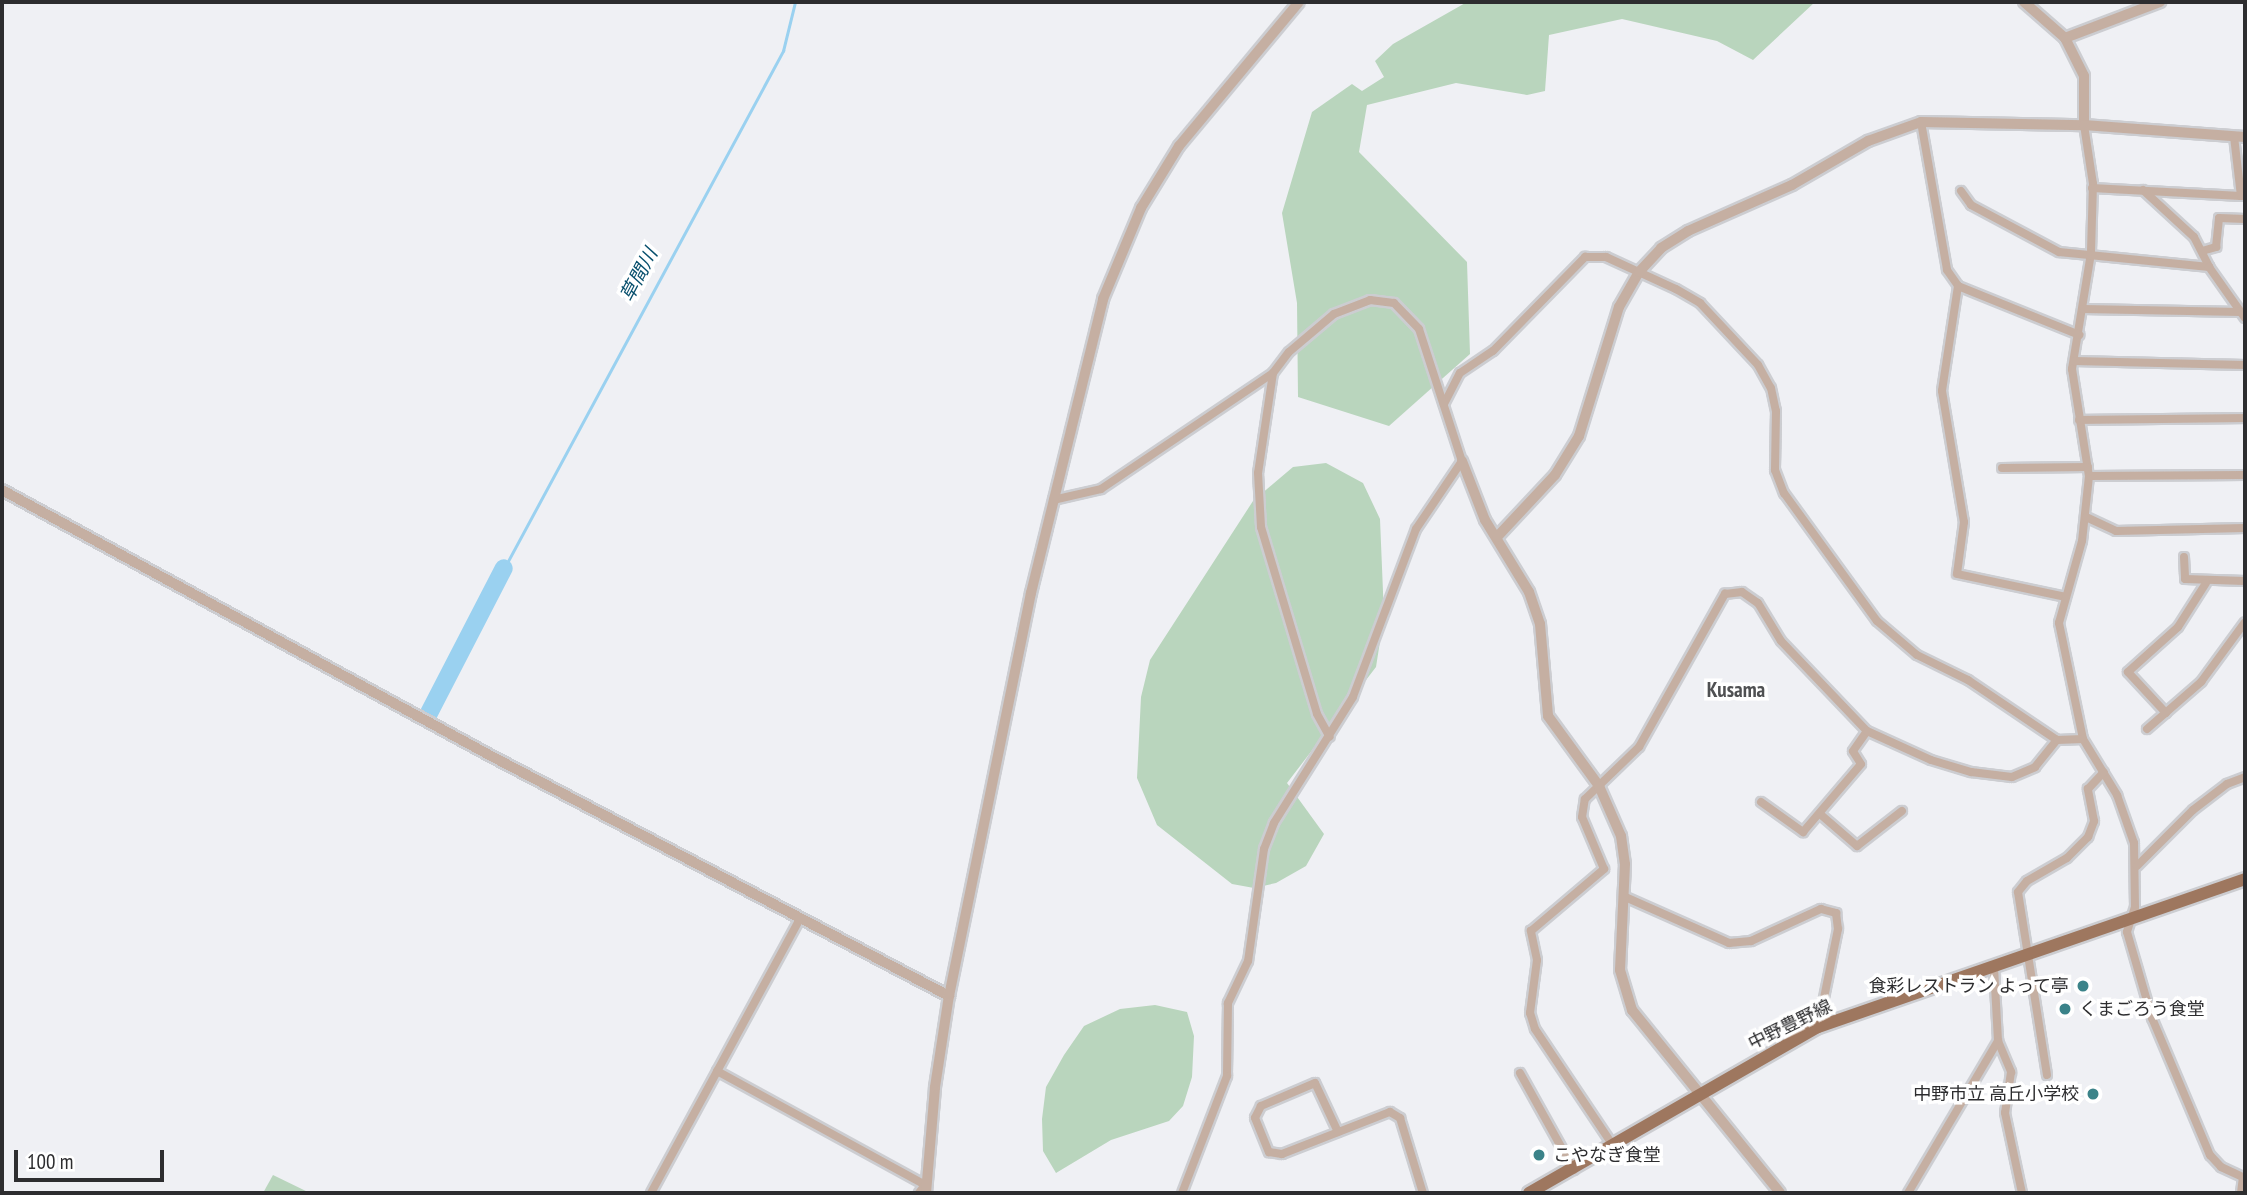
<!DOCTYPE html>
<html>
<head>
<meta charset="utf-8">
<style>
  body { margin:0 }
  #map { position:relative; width:2247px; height:1195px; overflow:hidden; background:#eff0f4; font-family:"PT Sans Narrow","Noto Sans JP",sans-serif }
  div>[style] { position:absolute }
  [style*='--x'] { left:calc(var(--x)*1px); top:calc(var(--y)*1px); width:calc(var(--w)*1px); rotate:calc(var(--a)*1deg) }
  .green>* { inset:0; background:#b9d5bd }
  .stream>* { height:2.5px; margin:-1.25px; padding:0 1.25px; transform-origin:1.25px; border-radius:1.25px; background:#9ad1f0 }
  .river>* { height:18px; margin:-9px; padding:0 9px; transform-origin:9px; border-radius:9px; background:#9ad1f0 }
  .roads { filter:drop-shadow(2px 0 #cccdd1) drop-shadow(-2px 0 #cccdd1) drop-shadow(0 2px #cccdd1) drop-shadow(0 -2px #cccdd1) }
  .minor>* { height:8px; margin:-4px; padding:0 4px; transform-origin:4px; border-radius:4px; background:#c5afa2 }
  .tertiary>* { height:10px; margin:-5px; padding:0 5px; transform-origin:5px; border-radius:5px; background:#c5afa2 }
  .primary>* { height:12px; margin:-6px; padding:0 6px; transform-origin:6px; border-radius:6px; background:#9e775f }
  .dots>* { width:19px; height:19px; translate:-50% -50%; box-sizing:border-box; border:4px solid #fff; border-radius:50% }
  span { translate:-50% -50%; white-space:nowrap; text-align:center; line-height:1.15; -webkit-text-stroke:7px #fff; paint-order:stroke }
  .poi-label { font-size:18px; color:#2d2d2f }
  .right { translate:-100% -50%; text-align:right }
  .left { translate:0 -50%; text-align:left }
  .street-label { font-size:18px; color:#2d2d2f }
  .water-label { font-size:19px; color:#074f6d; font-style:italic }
  .quarter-label { font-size:21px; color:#4f5052; font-weight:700 }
  .frame { position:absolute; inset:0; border:4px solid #2d2d2f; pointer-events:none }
  .scale { position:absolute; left:14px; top:1150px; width:150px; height:32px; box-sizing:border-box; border:4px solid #2d2d2f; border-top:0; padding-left:9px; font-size:21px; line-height:24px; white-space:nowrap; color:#2d2d2f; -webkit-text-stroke:5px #fff; paint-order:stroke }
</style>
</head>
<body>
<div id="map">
  <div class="green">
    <div style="clip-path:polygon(1467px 2px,1815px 2px,1753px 60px,1717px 41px,1622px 19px,1549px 35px,1545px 91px,1527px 95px,1456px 83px,1367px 105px,1359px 152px,1467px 262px,1470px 354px,1389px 426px,1298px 397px,1297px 303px,1282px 213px,1312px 112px,1352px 84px,1362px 91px,1384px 77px,1375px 61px,1393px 44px)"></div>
    <div style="clip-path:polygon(1326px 463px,1363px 483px,1380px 519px,1384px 616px,1376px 667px,1287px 783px,1324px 834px,1306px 866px,1276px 883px,1254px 888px,1232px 884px,1157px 825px,1137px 778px,1141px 697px,1150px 660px,1253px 501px,1293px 467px)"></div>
    <div style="clip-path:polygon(1155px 1005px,1187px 1012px,1194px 1036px,1192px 1077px,1183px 1106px,1169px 1121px,1111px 1140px,1056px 1173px,1043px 1151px,1042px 1119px,1046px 1087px,1064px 1055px,1084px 1026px,1120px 1009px)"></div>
    <div style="clip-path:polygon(273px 1175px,310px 1193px,263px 1193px)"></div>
  </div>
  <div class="stream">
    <div style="--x:507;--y:563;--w:582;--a:-61.67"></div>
    <div style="--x:783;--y:51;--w:50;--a:-76.2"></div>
  </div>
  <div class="river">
    <div style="--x:428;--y:715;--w:165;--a:-62.7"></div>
  </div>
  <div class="roads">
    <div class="minor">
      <div style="--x:1921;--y:122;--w:150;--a:80"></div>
      <div style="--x:1947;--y:270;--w:19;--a:55"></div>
      <div style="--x:1958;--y:286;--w:106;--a:98.7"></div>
      <div style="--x:1942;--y:391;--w:133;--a:80.5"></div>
      <div style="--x:1964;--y:522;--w:52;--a:97.7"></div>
      <div style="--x:1957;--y:574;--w:111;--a:11.9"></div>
      <div style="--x:2084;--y:125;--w:60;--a:81.3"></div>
      <div style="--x:2093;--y:184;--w:69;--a:91.7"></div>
      <div style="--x:2091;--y:253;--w:118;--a:99.3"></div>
      <div style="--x:2072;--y:369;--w:108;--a:81"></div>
      <div style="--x:2089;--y:476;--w:65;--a:96.1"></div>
      <div style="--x:2082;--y:541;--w:85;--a:105.7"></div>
      <div style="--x:2059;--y:623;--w:118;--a:78.3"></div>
      <div style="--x:2083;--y:739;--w:66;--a:58.7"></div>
      <div style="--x:2117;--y:795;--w:51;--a:70.5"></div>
      <div style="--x:2134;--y:843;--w:64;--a:89.1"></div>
      <div style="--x:2135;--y:907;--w:26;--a:108"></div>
      <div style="--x:2127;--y:932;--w:90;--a:73.8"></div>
      <div style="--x:2152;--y:1018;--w:149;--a:67.1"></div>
      <div style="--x:2210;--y:1155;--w:16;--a:47"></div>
      <div style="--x:2221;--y:1167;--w:26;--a:25"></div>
      <div style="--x:2092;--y:188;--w:149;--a:3.1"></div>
      <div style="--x:2241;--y:196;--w:60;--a:-96.7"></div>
      <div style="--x:2143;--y:190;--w:69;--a:42.7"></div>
      <div style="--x:2194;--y:237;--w:34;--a:63"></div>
      <div style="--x:1961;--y:191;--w:17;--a:54"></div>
      <div style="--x:1971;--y:205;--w:100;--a:28.1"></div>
      <div style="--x:2059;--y:252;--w:151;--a:5.7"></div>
      <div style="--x:2209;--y:267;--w:62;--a:54.8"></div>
      <div style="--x:2202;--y:251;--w:15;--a:-16"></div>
      <div style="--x:2216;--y:247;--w:29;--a:-84"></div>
      <div style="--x:2219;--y:218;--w:26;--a:2"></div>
      <div style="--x:1958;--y:286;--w:131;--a:22"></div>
      <div style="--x:2083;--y:309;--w:158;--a:1.1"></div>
      <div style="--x:2074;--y:361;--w:171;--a:1.3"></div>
      <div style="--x:1273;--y:373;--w:101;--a:98.5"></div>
      <div style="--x:1258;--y:473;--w:54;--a:86.8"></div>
      <div style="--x:1261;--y:527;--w:195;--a:73.3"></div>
      <div style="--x:1317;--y:714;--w:26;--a:61"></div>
      <div style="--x:1444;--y:404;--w:35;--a:-63"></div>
      <div style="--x:1460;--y:373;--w:40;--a:-34"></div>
      <div style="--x:1493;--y:351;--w:132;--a:-45.6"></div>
      <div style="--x:1585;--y:257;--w:21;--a:0"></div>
      <div style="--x:1606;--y:257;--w:77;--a:24.6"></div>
      <div style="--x:1676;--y:289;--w:28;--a:30"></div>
      <div style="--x:1700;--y:303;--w:85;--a:46.9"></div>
      <div style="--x:1758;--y:365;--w:26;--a:61"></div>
      <div style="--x:1771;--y:388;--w:24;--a:78"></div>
      <div style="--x:1776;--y:411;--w:59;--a:91"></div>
      <div style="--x:1775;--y:470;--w:25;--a:69"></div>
      <div style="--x:1784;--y:493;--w:158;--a:54"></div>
      <div style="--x:1877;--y:621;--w:52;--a:40.4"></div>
      <div style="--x:1917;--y:655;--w:57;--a:26.1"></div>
      <div style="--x:1968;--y:680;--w:107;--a:34"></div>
      <div style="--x:2079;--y:420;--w:166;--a:-0.7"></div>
      <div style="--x:2002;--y:468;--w:86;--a:-0.7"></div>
      <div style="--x:2089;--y:476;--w:156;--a:-0.4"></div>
      <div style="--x:1053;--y:500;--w:49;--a:-12.9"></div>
      <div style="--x:1101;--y:489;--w:207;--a:-34"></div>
      <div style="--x:1273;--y:373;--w:26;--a:-53"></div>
      <div style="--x:1289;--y:352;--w:59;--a:-40.2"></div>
      <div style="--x:1334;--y:314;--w:39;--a:-21"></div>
      <div style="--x:1370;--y:300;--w:24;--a:7"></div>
      <div style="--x:1394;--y:303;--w:36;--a:46"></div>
      <div style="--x:1419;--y:329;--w:139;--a:72"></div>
      <div style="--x:1462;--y:461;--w:82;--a:124.1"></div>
      <div style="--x:1416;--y:529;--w:179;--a:110.6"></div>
      <div style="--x:1353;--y:697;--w:149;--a:122.1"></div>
      <div style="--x:1274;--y:823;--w:28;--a:111"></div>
      <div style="--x:1264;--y:849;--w:113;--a:98.1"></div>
      <div style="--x:1248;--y:961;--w:47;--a:115.5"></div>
      <div style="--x:1228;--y:1003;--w:73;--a:90.8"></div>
      <div style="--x:1227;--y:1076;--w:125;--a:111"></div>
      <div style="--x:2086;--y:517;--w:33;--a:25"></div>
      <div style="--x:2116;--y:531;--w:129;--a:-1.3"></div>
      <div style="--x:2184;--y:557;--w:22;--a:87"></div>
      <div style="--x:2185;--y:579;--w:60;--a:1.9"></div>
      <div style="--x:2166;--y:713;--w:56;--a:-132.8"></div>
      <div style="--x:2128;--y:672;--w:67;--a:-42"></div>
      <div style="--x:2178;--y:627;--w:52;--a:-57.5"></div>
      <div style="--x:2147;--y:729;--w:72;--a:-41"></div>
      <div style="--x:2201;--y:682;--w:74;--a:-53.7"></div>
      <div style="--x:1761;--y:802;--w:52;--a:35.5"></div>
      <div style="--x:1803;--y:832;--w:89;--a:-49.5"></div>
      <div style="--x:1861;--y:764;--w:15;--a:-122"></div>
      <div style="--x:1853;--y:751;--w:24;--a:-55"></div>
      <div style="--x:1820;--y:814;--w:49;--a:40.9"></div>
      <div style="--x:1857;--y:846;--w:57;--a:-37.9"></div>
      <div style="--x:2137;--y:866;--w:79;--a:-45"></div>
      <div style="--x:2193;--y:810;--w:43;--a:-37.4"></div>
      <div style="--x:2227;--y:784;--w:19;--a:-21"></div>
      <div style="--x:1623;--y:896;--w:116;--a:23.9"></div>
      <div style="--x:1729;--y:943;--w:22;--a:-5"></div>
      <div style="--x:1751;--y:941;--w:77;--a:-24.6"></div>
      <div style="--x:1821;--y:909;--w:16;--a:15"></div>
      <div style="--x:1836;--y:913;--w:16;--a:83"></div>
      <div style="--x:1838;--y:929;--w:100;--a:101.5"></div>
      <div style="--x:1994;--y:967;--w:74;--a:86.9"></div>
      <div style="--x:1998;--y:1041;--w:34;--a:67"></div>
      <div style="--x:2011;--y:1072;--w:41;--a:98.3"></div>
      <div style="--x:2005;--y:1113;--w:82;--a:78"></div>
      <div style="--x:717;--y:1071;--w:237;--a:28.7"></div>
      <div style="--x:925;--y:1185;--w:10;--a:127"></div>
      <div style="--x:1520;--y:1073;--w:111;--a:60.9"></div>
      <div style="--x:2047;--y:1075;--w:185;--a:-99"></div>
      <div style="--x:2018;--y:892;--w:14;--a:-51"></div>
      <div style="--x:2027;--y:881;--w:46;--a:-29.9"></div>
      <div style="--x:2067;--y:858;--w:30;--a:-45"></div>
      <div style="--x:2088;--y:837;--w:17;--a:-69"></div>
      <div style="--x:2094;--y:821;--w:33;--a:-101"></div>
      <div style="--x:2088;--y:789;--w:23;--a:-47"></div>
      <div style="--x:1338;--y:1132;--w:54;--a:-115.1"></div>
      <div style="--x:1315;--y:1083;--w:59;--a:156.9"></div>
      <div style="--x:1261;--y:1106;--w:13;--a:117"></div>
      <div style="--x:1255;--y:1118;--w:37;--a:68"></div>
      <div style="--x:1269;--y:1152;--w:13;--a:9"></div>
      <div style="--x:1282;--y:1154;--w:116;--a:-21.3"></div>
      <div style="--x:1390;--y:1112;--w:12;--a:31"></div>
      <div style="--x:1400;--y:1118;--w:78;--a:73"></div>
      <div style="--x:1614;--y:1147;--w:142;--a:-123.8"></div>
      <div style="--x:1535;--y:1029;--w:17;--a:-107"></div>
      <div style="--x:1530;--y:1013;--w:53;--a:-82.5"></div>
      <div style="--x:1537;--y:960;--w:30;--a:-102"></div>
      <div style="--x:1531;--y:931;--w:96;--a:-40.3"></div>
      <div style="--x:1604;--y:869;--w:56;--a:-112.9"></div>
      <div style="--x:1582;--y:817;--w:18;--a:-81"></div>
      <div style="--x:1585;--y:799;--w:75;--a:-43.9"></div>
      <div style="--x:1639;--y:747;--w:176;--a:-60.7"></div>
      <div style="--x:1725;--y:594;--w:17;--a:-7"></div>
      <div style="--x:1742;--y:592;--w:19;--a:35"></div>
      <div style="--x:1758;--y:603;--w:44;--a:58.8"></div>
      <div style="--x:1781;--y:641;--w:124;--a:46.3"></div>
      <div style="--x:1867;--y:731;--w:70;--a:24.4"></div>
      <div style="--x:1931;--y:760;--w:42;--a:16.7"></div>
      <div style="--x:1971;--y:772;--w:41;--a:7"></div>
      <div style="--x:2012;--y:777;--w:25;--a:-23"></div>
      <div style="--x:2035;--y:767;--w:35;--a:-51"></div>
      <div style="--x:2057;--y:740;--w:26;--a:-2"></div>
      <div style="--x:651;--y:1193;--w:312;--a:-61.5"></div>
      <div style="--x:1908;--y:1193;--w:177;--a:-59.4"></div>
      <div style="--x:2241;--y:1193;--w:16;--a:-83"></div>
    </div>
    <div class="tertiary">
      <div style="--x:2024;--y:2;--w:55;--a:41.3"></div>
      <div style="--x:2065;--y:38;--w:42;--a:63.4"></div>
      <div style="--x:2084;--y:76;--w:49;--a:90"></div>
      <div style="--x:2065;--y:38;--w:102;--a:-20.8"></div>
      <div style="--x:1462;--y:461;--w:63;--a:68.7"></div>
      <div style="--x:1485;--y:520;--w:84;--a:58.6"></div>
      <div style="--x:1529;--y:592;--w:34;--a:71"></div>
      <div style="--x:1540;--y:624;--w:92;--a:85"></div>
      <div style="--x:1548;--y:716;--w:87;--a:53.9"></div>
      <div style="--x:1599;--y:786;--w:55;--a:66.3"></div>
      <div style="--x:1621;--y:836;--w:28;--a:82"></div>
      <div style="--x:1625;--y:864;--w:106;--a:92.7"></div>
      <div style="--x:1620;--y:970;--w:42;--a:73.3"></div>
      <div style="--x:1632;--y:1010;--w:235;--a:51"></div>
      <div style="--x:2;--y:490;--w:559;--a:28.54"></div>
      <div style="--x:493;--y:757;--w:515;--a:27.66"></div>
      <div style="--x:1497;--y:537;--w:85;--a:-46.9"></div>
      <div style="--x:1555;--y:475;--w:46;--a:-58.4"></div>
      <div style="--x:1579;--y:436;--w:135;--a:-72.8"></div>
      <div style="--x:1619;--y:307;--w:40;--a:-60.3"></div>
      <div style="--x:1639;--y:272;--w:33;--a:-47"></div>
      <div style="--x:1661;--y:248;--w:32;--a:-32"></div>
      <div style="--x:1688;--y:231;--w:114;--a:-23.9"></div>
      <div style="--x:1792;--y:185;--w:88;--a:-30.1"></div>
      <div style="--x:1868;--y:141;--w:56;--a:-19.7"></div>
      <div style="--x:1921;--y:122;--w:163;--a:1.1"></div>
      <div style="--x:2084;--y:125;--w:161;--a:4.3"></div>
      <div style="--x:926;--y:1193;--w:106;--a:-85.1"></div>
      <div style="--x:935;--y:1087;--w:92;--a:-81.3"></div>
      <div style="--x:949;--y:996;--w:411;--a:-78.5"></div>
      <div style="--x:1031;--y:593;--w:303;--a:-76.2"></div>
      <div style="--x:1103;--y:299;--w:99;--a:-67.3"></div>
      <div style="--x:1141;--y:208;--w:73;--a:-58.5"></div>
      <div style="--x:1179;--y:146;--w:187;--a:-50.2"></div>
    </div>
    <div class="primary">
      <div style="--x:1529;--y:1193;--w:333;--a:-29.9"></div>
      <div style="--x:1818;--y:1027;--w:452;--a:-19.1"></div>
    </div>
  </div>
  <div class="dots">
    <div style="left:2083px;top:986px;background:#3b8389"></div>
    <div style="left:2065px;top:1009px;background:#3b8389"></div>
    <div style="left:2093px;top:1094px;background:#3b8389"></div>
    <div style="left:1539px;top:1155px;background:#3b8389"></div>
  </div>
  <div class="poi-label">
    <span class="right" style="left:2069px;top:986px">食彩レストラン よって亭</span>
    <span class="left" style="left:2079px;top:1009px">くまごろう食堂</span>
    <span class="right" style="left:2079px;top:1094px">中野市立 高丘小学校</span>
    <span class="left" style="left:1553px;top:1155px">こやなぎ食堂</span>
  </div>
  <div class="street-label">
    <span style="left:1790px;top:1025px;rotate:-26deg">中野豊野線</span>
  </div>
  <div class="water-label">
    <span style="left:639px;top:275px;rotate:-62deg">草間川</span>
  </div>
  <div class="quarter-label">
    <span style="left:1736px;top:690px">Kusama</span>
  </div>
  <div class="frame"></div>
  <div class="scale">100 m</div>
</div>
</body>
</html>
